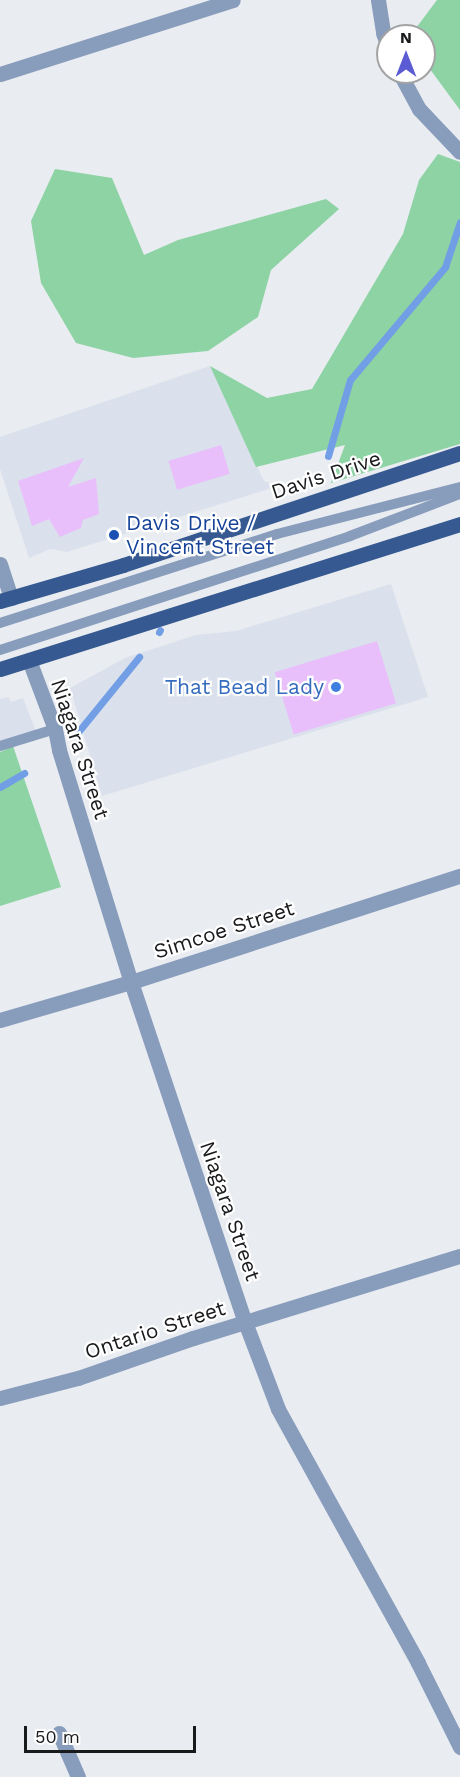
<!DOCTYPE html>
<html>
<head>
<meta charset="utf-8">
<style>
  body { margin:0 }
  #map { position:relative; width:460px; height:1777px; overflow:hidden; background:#e9ecf1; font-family:"Work Sans",sans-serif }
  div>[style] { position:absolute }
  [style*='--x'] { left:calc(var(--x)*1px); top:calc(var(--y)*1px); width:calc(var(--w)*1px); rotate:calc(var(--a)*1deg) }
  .built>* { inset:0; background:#dae1ec }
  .green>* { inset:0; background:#8dd3a4 }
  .stream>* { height:7px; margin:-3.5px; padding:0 3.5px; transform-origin:3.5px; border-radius:3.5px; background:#729ee5 }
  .building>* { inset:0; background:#e9bffb; transform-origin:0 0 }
  .lane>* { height:10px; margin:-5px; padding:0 5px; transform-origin:5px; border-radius:5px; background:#889cbc }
  .street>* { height:15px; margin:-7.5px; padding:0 7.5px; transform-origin:7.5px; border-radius:7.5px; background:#889cbc }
  .primary>* { height:15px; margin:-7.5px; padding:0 7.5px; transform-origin:7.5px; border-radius:7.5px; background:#355990 }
  .dots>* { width:16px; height:16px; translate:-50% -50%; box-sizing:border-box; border:3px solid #fff; border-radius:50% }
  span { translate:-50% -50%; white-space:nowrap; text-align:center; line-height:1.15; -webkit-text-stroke:4.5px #fff; paint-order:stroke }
  .street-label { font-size:21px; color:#191a1c }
  .transit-label { font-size:21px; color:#164399 }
  .left { translate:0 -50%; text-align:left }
  .shop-label { font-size:21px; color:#366cbe }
  .right { translate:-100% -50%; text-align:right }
  .north { position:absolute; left:376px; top:24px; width:60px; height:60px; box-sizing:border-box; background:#fff; border:2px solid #a3a3a4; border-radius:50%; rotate:0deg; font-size:16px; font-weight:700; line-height:24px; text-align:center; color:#191a1c }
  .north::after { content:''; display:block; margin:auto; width:21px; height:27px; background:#5b5cd4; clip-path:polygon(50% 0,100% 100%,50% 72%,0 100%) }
  .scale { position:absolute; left:24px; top:1726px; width:172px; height:27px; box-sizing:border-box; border:3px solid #191a1c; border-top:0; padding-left:8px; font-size:18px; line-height:21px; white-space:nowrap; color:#191a1c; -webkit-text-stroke:4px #fff; paint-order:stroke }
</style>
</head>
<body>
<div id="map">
  <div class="built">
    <div style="clip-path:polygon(210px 366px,264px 481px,278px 486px,67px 552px,50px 549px,29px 558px,0 469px,0 437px)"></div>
    <div style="clip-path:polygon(391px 584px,428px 697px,102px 796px,70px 688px,125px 658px,196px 635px,236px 631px)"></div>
    <div style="clip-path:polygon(8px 697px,11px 702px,23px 698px,39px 739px,13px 745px,0 752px,0 699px)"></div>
  </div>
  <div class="green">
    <div style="clip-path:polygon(437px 0,460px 0,460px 110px,424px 61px,424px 36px,410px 36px)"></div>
    <div style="clip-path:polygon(438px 154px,460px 162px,460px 444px,331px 483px,345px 445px,256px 467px,210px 366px,267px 398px,312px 389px,403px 234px,419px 180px)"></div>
    <div style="clip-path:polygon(55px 169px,112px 178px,144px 255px,178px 240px,326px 199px,339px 209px,271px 270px,258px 317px,208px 351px,133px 358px,76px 343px,41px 283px,31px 221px)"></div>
    <div style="clip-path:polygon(13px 746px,61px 887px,0 906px,0 752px)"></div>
  </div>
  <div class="stream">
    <div style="--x:328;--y:456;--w:79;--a:-73.9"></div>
    <div style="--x:350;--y:380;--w:148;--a:-49.9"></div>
    <div style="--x:445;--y:267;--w:47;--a:-71.6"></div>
    <div style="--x:159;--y:632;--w:2;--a:-63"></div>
    <div style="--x:78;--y:732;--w:97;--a:-50.9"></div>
    <div style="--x:0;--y:787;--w:28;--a:-30"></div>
  </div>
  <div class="building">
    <div style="left:221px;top:445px;width:30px;height:55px;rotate:73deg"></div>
    <div style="clip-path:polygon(84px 458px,68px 487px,96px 478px,99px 514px,83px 520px,81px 528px,60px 537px,49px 519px,32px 526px,18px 481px)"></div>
    <div style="left:377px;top:641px;width:65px;height:107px;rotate:73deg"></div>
  </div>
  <div class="lane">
    <div style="--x:0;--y:623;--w:291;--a:-17.8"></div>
    <div style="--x:277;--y:534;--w:189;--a:-14.4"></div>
    <div style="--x:0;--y:650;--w:368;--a:-18"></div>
    <div style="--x:350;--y:536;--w:118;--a:-20.9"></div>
    <div style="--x:0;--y:746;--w:58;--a:-17.2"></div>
  </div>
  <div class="street">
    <div style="--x:378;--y:0;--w:33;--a:81"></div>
    <div style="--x:383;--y:33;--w:14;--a:69"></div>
    <div style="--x:399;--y:72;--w:42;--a:61.6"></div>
    <div style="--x:419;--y:109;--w:59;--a:46.4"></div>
    <div style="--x:0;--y:74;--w:244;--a:-17.6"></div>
    <div style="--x:0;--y:564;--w:36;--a:72"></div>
    <div style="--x:29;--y:660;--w:74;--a:69.4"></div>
    <div style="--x:55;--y:729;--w:21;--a:79"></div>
    <div style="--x:59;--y:750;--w:243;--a:72.8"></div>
    <div style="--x:131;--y:982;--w:359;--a:71.5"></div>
    <div style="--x:245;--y:1322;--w:93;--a:69.2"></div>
    <div style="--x:278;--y:1409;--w:290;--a:61.1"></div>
    <div style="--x:418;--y:1663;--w:94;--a:63.4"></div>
    <div style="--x:0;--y:1020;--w:136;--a:-16.2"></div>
    <div style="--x:131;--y:982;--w:346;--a:-17.9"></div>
    <div style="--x:0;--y:1398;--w:81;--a:-14.4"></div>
    <div style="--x:78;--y:1378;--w:122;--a:-19.2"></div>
    <div style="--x:193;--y:1338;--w:279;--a:-17.1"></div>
    <div style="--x:59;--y:1733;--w:48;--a:66.6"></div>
  </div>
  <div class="primary">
    <div style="--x:0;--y:601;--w:128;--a:-16.3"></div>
    <div style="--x:123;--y:565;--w:355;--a:-18.4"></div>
    <div style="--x:0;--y:669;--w:482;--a:-17.5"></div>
  </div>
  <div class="dots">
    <div style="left:114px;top:535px;background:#1a4fb4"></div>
    <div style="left:336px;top:687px;background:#3f7fe0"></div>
  </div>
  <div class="street-label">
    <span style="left:326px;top:475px;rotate:-18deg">Davis Drive</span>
    <span style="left:80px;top:749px;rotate:72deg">Niagara Street</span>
    <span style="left:224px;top:930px;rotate:-18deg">Simcoe Street</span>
    <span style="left:230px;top:1211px;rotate:71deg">Niagara Street</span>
    <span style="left:155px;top:1330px;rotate:-18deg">Ontario Street</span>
  </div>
  <div class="transit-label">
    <span class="left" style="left:126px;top:535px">Davis Drive /<br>Vincent Street</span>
  </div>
  <div class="shop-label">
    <span class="right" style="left:324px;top:687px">That Bead Lady</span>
  </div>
  <div class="north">N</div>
  <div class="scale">50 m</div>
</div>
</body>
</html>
